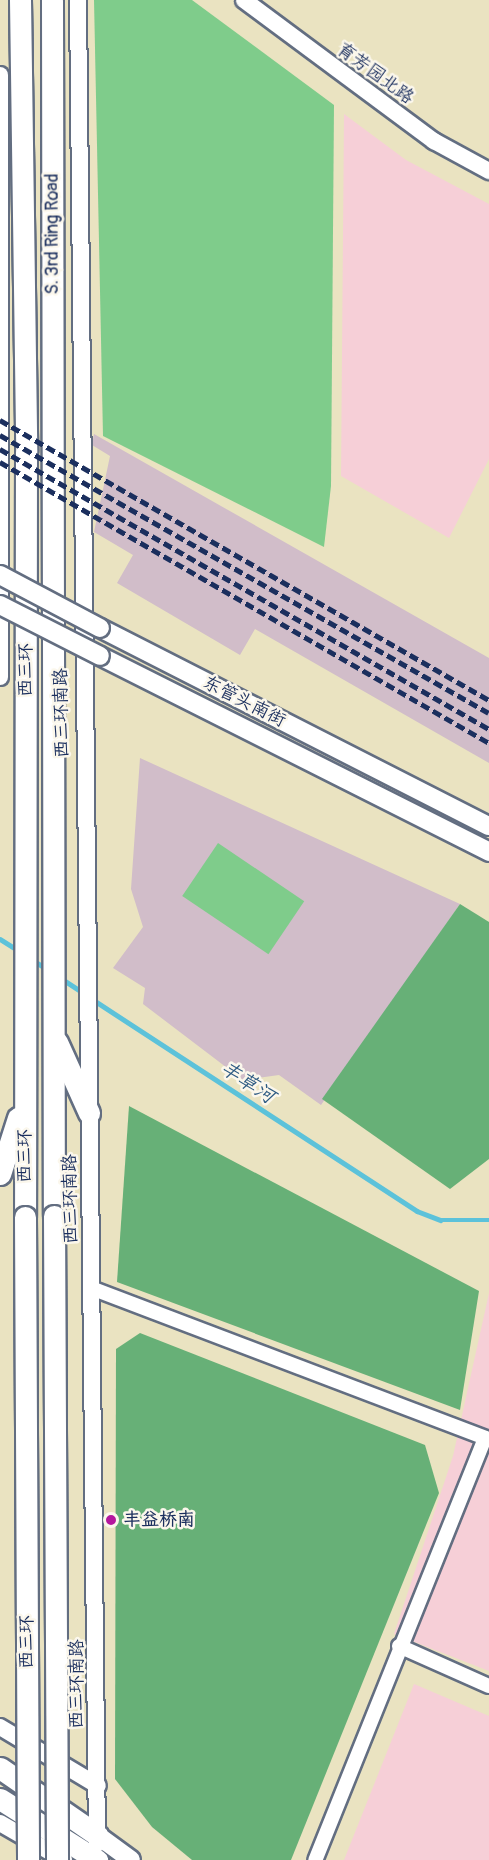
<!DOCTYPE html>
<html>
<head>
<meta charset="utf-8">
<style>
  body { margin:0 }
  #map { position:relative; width:489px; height:1860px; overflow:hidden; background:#eae3c1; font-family:Pangolin,"LXGW WenKai TC",sans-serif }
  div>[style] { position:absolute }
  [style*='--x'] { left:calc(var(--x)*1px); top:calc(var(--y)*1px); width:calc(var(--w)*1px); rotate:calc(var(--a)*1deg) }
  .built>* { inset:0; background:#f6cfd7 }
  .industrial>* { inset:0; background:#d1bdc9 }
  .green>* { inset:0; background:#7fcc8b; transform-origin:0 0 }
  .forest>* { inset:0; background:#67b077 }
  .stream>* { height:4.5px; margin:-2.25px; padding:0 2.25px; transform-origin:2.25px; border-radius:2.25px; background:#5cc2da }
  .roads { filter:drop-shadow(2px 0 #636e81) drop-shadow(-2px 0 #636e81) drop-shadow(0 2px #636e81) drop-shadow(0 -2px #636e81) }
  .minor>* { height:14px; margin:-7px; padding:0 7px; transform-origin:7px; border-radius:7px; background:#fff }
  .tertiary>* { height:16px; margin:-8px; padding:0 8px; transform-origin:8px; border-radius:8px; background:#fff }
  .secondary>* { height:18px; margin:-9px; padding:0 9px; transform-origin:9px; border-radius:9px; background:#fff }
  .primary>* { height:21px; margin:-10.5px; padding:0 10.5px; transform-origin:10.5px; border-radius:10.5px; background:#fff }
  .trunk>* { height:21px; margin:-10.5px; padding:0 10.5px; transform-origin:10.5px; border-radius:10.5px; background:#fff }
  .rail>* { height:4.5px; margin-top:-2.25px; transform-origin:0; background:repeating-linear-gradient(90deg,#1b2f5e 0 9px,transparent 0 13.5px) }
  .bridges { filter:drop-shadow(2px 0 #636e81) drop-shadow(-2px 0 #636e81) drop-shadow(0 2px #636e81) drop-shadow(0 -2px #636e81) }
  .secondary-bridge>* { height:18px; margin:-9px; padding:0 9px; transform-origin:9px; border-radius:9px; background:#fff }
  .trunk-bridge>* { height:21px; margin:-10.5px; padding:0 10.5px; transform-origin:10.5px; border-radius:10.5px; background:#fff }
  .dots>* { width:16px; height:16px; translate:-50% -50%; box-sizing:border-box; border:3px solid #fbf7ec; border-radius:50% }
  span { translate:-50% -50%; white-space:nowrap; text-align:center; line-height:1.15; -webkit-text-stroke:5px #fbf7ec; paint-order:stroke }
  .street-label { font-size:18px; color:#1b2f5e }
  .poi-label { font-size:18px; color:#1b2f5e; font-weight:700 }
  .left { translate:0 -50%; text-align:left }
  .water-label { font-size:20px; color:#2e5b83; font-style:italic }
</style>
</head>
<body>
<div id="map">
  <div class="built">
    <div style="clip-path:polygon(344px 114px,406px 160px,489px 204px,489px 459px,449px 538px,341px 476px)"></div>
    <div style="clip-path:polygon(489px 1293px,489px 1671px,394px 1634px,453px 1456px)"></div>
    <div style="clip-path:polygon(414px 1684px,489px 1716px,489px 1860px,344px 1860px)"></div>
  </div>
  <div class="industrial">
    <div style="clip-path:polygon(94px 434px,489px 658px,489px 763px,255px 629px,240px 655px,117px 583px,133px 555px,94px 532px,110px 456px,92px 445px)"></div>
    <div style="clip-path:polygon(140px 758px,460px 904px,321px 1105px,279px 1075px,243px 1080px,143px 1004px,145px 988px,113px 968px,143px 927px,131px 889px)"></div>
  </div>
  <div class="green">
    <div style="clip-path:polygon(94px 0,192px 0,334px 105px,331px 486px,324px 547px,103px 436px)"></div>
    <div style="left:218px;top:843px;width:104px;height:64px;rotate:34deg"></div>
  </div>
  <div class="forest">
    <div style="clip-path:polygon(460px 904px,489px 922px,489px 1159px,450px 1189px,322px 1099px)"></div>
    <div style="clip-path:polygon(129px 1106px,479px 1291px,460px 1410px,117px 1282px)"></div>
    <div style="clip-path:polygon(140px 1333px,425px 1445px,439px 1493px,291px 1860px,192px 1860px,152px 1827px,115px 1779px,116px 1349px)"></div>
  </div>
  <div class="stream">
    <div style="--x:0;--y:939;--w:22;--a:32"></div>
    <div style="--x:31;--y:959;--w:19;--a:32"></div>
    <div style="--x:59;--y:977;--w:31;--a:33"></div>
    <div style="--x:92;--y:999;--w:388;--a:33.1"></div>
    <div style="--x:417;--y:1211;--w:25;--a:21"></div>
    <div style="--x:440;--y:1220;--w:49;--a:0"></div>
  </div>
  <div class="roads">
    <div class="minor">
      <div style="--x:91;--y:1288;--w:422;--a:20.8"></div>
      <div style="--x:485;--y:1438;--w:455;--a:111.9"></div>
      <div style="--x:399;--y:1646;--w:98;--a:24"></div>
    </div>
    <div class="tertiary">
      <div style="--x:78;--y:0;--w:1844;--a:89.41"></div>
      <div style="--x:244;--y:0;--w:237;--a:36.6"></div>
      <div style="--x:434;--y:141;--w:63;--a:28.6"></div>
      <div style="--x:0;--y:75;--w:602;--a:90"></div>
      <div style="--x:0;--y:1727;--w:114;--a:31"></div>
      <div style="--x:0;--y:1823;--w:74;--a:30"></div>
    </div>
    <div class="secondary">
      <div style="--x:100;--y:628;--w:436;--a:27"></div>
      <div style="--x:100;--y:656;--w:436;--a:26.7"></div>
      <div style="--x:97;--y:1835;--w:42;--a:36.3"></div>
    </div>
    <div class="primary">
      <div style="--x:0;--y:1768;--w:118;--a:34.6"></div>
      <div style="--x:0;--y:1799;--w:115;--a:32.2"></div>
    </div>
    <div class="trunk">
      <div style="--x:20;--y:0;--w:452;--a:89.2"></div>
      <div style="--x:26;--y:452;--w:765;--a:90.07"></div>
      <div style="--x:52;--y:0;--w:1216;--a:89.91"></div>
      <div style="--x:57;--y:1042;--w:78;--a:65.7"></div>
      <div style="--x:0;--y:1174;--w:59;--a:-72.2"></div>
    </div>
  </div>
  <div class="rail">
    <div style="--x:0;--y:420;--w:563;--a:29.8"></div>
    <div style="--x:0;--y:435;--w:562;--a:29.62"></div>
    <div style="--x:0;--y:449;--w:563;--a:29.8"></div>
    <div style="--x:0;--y:462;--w:564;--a:29.88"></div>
  </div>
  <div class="bridges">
    <div class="secondary-bridge">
      <div style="--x:0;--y:575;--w:113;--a:27.9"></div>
      <div style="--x:0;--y:605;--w:112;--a:27"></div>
    </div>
    <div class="trunk-bridge">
      <div style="--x:54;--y:1216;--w:644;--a:89.73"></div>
      <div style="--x:25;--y:1217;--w:643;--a:89.73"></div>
    </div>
  </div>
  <div class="dots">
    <div style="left:111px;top:1520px;background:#b5179e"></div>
  </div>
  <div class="street-label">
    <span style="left:375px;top:74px;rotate:36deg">育芳园北路</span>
    <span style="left:53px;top:234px;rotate:-90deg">S. 3rd Ring Road</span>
    <span style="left:26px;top:670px;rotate:-90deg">西三环</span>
    <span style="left:244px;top:702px;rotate:27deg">东管头南街</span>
    <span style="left:62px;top:713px;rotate:-91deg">西三环南路</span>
    <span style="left:25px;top:1156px;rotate:-90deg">西三环</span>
    <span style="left:71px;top:1199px;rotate:-91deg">西三环南路</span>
    <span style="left:27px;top:1642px;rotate:-90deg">西三环</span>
    <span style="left:77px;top:1684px;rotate:-90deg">西三环南路</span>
  </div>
  <div class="poi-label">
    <span class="left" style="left:123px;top:1520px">丰益桥南</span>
  </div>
  <div class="water-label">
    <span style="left:248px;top:1082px;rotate:33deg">丰草河</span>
  </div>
</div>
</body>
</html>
